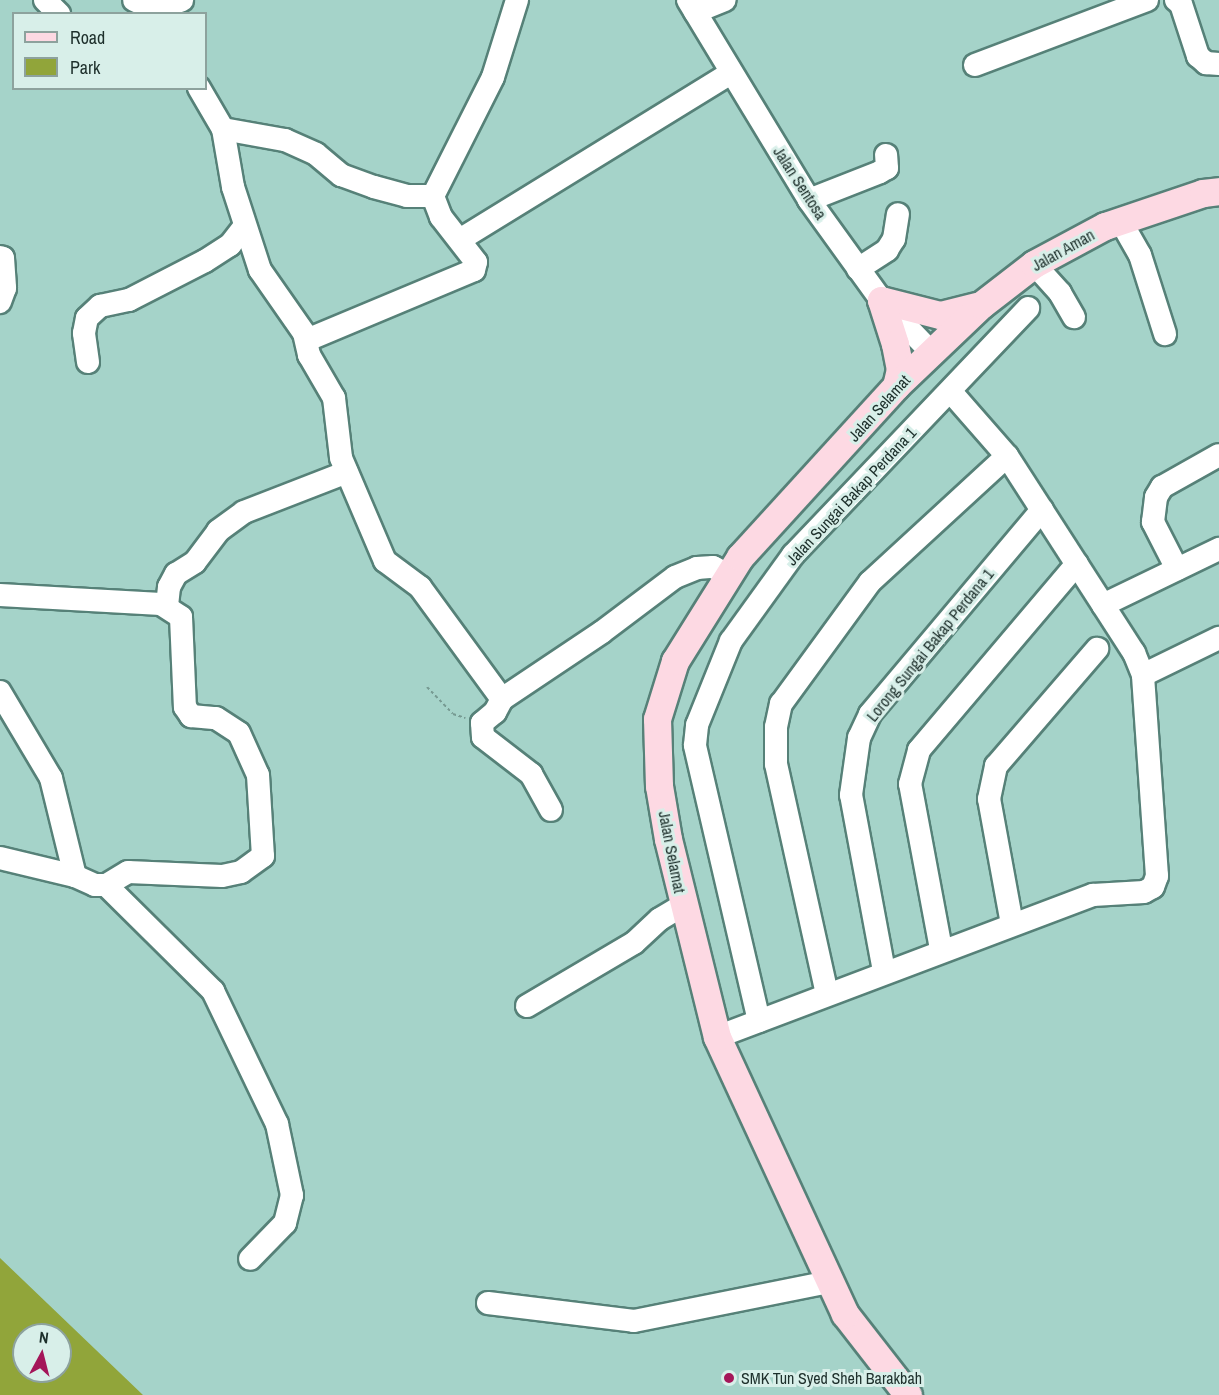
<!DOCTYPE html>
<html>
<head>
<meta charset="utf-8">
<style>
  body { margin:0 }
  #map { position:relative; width:1219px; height:1395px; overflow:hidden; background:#a5d3c9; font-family:"Archivo Narrow",sans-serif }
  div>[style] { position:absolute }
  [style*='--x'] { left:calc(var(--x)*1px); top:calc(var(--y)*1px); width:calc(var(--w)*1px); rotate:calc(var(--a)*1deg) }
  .green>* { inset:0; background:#91a53a }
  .path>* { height:2px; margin-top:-1px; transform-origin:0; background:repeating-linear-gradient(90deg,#769a92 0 3px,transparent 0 6px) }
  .roads { filter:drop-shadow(2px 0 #568178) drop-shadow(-2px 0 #568178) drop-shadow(0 2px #568178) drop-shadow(0 -2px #568178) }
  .minor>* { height:22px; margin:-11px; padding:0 11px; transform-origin:11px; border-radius:11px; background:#fff }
  .major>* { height:27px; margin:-13.5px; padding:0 13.5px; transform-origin:13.5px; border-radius:13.5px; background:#fdd9e3 }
  .dots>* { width:16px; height:16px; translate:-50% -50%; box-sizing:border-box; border:3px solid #d8efe9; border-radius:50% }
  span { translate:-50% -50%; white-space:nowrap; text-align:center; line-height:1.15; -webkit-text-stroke:6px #d8efe9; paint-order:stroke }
  .street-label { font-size:16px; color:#1d2f2b }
  .poi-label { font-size:16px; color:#1d2f2b }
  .left { translate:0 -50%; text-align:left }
  .legend { position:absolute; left:12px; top:12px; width:195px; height:78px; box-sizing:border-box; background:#d8efe9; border:2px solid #8da29d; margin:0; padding:8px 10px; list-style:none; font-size:18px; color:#1d2f2b }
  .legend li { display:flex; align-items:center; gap:12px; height:30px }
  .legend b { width:30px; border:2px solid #8da29d }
  .north { position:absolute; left:12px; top:1323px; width:60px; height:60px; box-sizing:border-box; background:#d8efe9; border:2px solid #8da29d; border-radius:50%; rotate:7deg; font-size:16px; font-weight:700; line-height:24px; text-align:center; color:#1d2f2b }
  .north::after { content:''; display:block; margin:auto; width:21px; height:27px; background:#a41659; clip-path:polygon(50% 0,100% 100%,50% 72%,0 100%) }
</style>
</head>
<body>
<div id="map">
  <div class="green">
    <div style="clip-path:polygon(evenodd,0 1258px,143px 1395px,0 1395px,0 1258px,24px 1335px,60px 1335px,60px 1371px,24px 1371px,24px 1335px)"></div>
  </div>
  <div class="path">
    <div style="--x:427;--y:687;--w:37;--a:46"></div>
    <div style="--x:453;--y:714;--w:13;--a:18"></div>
  </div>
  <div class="roads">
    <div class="minor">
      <div style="--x:45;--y:0;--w:20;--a:45"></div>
      <div style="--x:134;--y:0;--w:23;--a:25"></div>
      <div style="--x:155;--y:10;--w:29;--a:-20"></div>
      <div style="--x:688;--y:0;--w:234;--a:58.8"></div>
      <div style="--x:809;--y:200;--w:123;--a:54.2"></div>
      <div style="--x:881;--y:300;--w:72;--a:46.1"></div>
      <div style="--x:1176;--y:0;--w:6;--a:39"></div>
      <div style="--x:1181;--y:4;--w:55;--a:71.9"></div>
      <div style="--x:1198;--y:56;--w:11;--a:41"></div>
      <div style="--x:1206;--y:63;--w:13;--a:4"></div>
      <div style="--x:695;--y:12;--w:32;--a:-22"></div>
      <div style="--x:975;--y:65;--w:184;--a:-20.7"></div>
      <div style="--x:199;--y:88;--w:48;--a:59.7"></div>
      <div style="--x:223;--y:129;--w:59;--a:80.2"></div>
      <div style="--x:233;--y:187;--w:87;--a:72"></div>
      <div style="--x:260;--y:270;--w:77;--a:55.1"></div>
      <div style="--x:304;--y:333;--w:23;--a:77"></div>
      <div style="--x:309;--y:355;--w:50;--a:59.8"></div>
      <div style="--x:334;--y:398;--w:60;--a:83.3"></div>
      <div style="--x:341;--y:458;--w:112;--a:66.9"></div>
      <div style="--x:385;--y:561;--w:44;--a:36.6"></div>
      <div style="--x:420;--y:587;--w:139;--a:53.8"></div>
      <div style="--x:502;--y:699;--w:120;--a:-33.8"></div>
      <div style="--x:602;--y:632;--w:91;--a:-37"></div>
      <div style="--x:675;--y:577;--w:24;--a:-22"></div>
      <div style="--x:697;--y:568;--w:16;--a:-4"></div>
      <div style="--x:713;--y:567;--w:17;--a:28"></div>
      <div style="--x:223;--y:129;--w:63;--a:10.1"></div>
      <div style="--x:285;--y:140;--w:34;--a:24"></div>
      <div style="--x:316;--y:154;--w:33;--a:40"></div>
      <div style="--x:341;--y:175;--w:35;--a:20"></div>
      <div style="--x:374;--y:187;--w:34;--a:15"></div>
      <div style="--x:407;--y:196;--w:26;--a:0"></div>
      <div style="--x:809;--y:200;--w:76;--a:-21.5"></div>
      <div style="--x:880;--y:172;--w:8;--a:-30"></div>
      <div style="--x:887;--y:168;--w:13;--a:-94"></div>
      <div style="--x:1120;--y:220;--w:40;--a:60.3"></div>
      <div style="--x:1140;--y:255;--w:83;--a:72.4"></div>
      <div style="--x:461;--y:239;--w:317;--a:-31.6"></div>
      <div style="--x:0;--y:257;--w:3;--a:18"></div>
      <div style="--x:3;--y:258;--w:30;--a:86"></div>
      <div style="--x:5;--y:288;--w:15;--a:110"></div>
      <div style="--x:1034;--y:264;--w:39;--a:48"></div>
      <div style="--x:1060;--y:293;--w:28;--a:60"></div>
      <div style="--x:858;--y:269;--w:35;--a:-33"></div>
      <div style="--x:887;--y:250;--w:13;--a:-58"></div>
      <div style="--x:894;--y:239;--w:25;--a:-81"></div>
      <div style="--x:307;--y:340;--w:181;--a:-22.7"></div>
      <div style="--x:474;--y:270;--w:8;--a:-76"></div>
      <div style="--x:476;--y:262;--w:57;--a:-127.9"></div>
      <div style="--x:441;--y:217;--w:22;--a:-111"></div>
      <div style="--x:433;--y:196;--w:133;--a:-63.2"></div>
      <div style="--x:493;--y:77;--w:81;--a:-72.7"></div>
      <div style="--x:88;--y:362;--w:29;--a:-98"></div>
      <div style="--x:84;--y:333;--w:15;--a:-79"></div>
      <div style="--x:87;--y:318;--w:18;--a:-43"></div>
      <div style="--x:100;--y:306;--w:30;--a:-12"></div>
      <div style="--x:129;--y:300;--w:85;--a:-27.2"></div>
      <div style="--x:205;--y:261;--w:30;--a:-33"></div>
      <div style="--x:230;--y:245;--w:23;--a:-52"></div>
      <div style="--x:1177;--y:569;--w:53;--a:-117.1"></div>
      <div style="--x:1153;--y:522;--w:25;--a:-83"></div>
      <div style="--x:1156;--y:497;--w:12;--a:-59"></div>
      <div style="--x:1162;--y:487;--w:65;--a:-29.3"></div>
      <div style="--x:0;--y:595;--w:161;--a:3.2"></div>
      <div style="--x:161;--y:604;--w:24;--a:33"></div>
      <div style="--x:181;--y:617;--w:90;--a:87.5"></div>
      <div style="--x:185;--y:707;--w:11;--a:56"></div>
      <div style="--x:191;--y:716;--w:25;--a:5"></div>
      <div style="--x:216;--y:718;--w:27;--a:33"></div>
      <div style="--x:239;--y:733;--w:46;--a:65.7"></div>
      <div style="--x:258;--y:775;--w:81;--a:86.5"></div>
      <div style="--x:263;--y:856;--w:27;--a:144"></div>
      <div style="--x:241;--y:872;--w:19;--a:168"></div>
      <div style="--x:222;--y:876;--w:94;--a:-177.6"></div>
      <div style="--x:128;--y:872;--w:26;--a:149"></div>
      <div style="--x:106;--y:885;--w:11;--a:180"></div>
      <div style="--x:95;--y:885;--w:22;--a:-156"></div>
      <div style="--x:75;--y:876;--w:101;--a:-103.8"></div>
      <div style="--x:51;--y:778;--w:100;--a:-120.7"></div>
      <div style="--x:1103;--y:605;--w:129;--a:-25.8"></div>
      <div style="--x:167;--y:606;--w:19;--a:-84"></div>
      <div style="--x:169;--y:587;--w:15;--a:-62"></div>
      <div style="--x:176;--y:574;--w:22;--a:-32"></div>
      <div style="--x:195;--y:562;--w:39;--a:-53"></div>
      <div style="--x:218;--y:531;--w:32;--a:-36"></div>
      <div style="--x:244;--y:512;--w:110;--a:-21.2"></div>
      <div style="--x:1143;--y:675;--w:85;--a:-26"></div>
      <div style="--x:502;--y:699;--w:15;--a:118"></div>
      <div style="--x:495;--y:712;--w:17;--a:140"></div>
      <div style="--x:482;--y:723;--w:14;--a:86"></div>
      <div style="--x:483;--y:737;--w:61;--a:37.6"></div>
      <div style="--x:531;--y:774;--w:41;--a:60.9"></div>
      <div style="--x:0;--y:858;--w:77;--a:13.5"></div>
      <div style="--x:106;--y:885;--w:151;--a:44.7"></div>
      <div style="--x:213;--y:991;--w:148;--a:64.3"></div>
      <div style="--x:277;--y:1124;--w:73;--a:78.1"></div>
      <div style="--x:292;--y:1195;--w:29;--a:104"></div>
      <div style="--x:285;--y:1223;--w:50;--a:134.2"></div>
      <div style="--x:1012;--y:924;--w:127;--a:-100.4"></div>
      <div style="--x:989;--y:799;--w:34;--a:-78"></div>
      <div style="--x:996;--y:766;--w:155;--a:-49.2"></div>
      <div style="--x:941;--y:949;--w:168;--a:-100.6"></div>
      <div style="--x:910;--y:784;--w:35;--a:-75"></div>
      <div style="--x:919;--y:750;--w:244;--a:-49.7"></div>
      <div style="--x:884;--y:971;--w:179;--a:-100.6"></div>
      <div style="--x:851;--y:795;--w:58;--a:-82"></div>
      <div style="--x:859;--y:738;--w:26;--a:-65"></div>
      <div style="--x:870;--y:714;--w:267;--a:-49.9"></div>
      <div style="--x:827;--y:994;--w:236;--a:-102.5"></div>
      <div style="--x:776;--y:764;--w:37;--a:-90"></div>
      <div style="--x:776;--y:727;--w:24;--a:-78"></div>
      <div style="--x:781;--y:704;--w:151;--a:-53.9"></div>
      <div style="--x:870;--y:582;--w:186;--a:-42.6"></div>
      <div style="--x:527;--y:1006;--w:124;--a:-30.5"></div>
      <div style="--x:634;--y:943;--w:35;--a:-43"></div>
      <div style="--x:660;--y:919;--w:26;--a:-31"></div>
      <div style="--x:759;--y:1021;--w:283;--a:-103.1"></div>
      <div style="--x:695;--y:745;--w:20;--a:-84"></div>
      <div style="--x:697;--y:725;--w:91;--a:-68"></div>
      <div style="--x:731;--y:641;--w:106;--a:-54.2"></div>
      <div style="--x:793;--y:555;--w:341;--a:-46.4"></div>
      <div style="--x:717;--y:1037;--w:402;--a:-20.7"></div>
      <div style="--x:1093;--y:895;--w:51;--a:-3.4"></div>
      <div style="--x:1144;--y:892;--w:10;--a:-29"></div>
      <div style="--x:1153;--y:887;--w:12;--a:-70"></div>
      <div style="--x:1157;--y:876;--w:201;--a:-94"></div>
      <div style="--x:1143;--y:675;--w:24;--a:-112"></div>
      <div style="--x:1134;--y:653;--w:234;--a:-122.8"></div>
      <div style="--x:1007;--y:456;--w:86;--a:-131.2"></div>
      <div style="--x:488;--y:1303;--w:147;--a:7"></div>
      <div style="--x:634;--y:1321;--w:200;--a:-11.3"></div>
    </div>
    <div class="major">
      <div style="--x:881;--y:300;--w:61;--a:14.3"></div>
      <div style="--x:940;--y:315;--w:38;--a:-14"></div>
      <div style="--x:881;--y:300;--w:46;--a:72.3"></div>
      <div style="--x:895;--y:344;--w:25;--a:79"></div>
      <div style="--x:900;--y:369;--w:17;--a:103"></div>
      <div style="--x:908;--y:1395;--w:103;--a:-127.9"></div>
      <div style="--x:845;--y:1314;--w:305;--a:-114.8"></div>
      <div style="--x:717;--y:1037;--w:204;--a:-103.9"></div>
      <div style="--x:668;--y:839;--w:54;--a:-99.6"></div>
      <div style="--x:659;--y:786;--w:67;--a:-91.7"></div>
      <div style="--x:657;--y:719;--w:61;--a:-72.8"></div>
      <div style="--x:675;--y:661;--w:123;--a:-58"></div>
      <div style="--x:740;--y:557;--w:231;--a:-47.6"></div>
      <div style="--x:896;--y:386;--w:117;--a:-43.6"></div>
      <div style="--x:981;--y:305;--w:67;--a:-37.7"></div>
      <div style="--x:1034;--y:264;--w:81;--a:-28.2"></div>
      <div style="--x:1105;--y:226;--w:103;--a:-18.6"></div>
      <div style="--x:1203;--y:193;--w:16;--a:-7"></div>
    </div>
  </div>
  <div class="dots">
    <div style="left:729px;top:1378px;background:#a41659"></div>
  </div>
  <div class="street-label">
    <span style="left:800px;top:183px;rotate:57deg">Jalan Sentosa</span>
    <span style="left:1063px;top:250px;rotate:-29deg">Jalan Aman</span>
    <span style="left:879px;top:408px;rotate:-48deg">Jalan Selamat</span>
    <span style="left:851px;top:496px;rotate:-47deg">Jalan Sungai Bakap Perdana 1</span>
    <span style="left:930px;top:645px;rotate:-51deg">Lorong Sungai Bakap Perdana 1</span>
    <span style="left:672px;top:852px;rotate:79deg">Jalan Selamat</span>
  </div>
  <div class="poi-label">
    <span class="left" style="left:741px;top:1378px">SMK Tun Syed Sheh Barakbah</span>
  </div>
  <ul class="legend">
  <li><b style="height:8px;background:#fdd9e3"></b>Road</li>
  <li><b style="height:16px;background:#91a53a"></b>Park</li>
  </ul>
  <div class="north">N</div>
</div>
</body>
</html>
